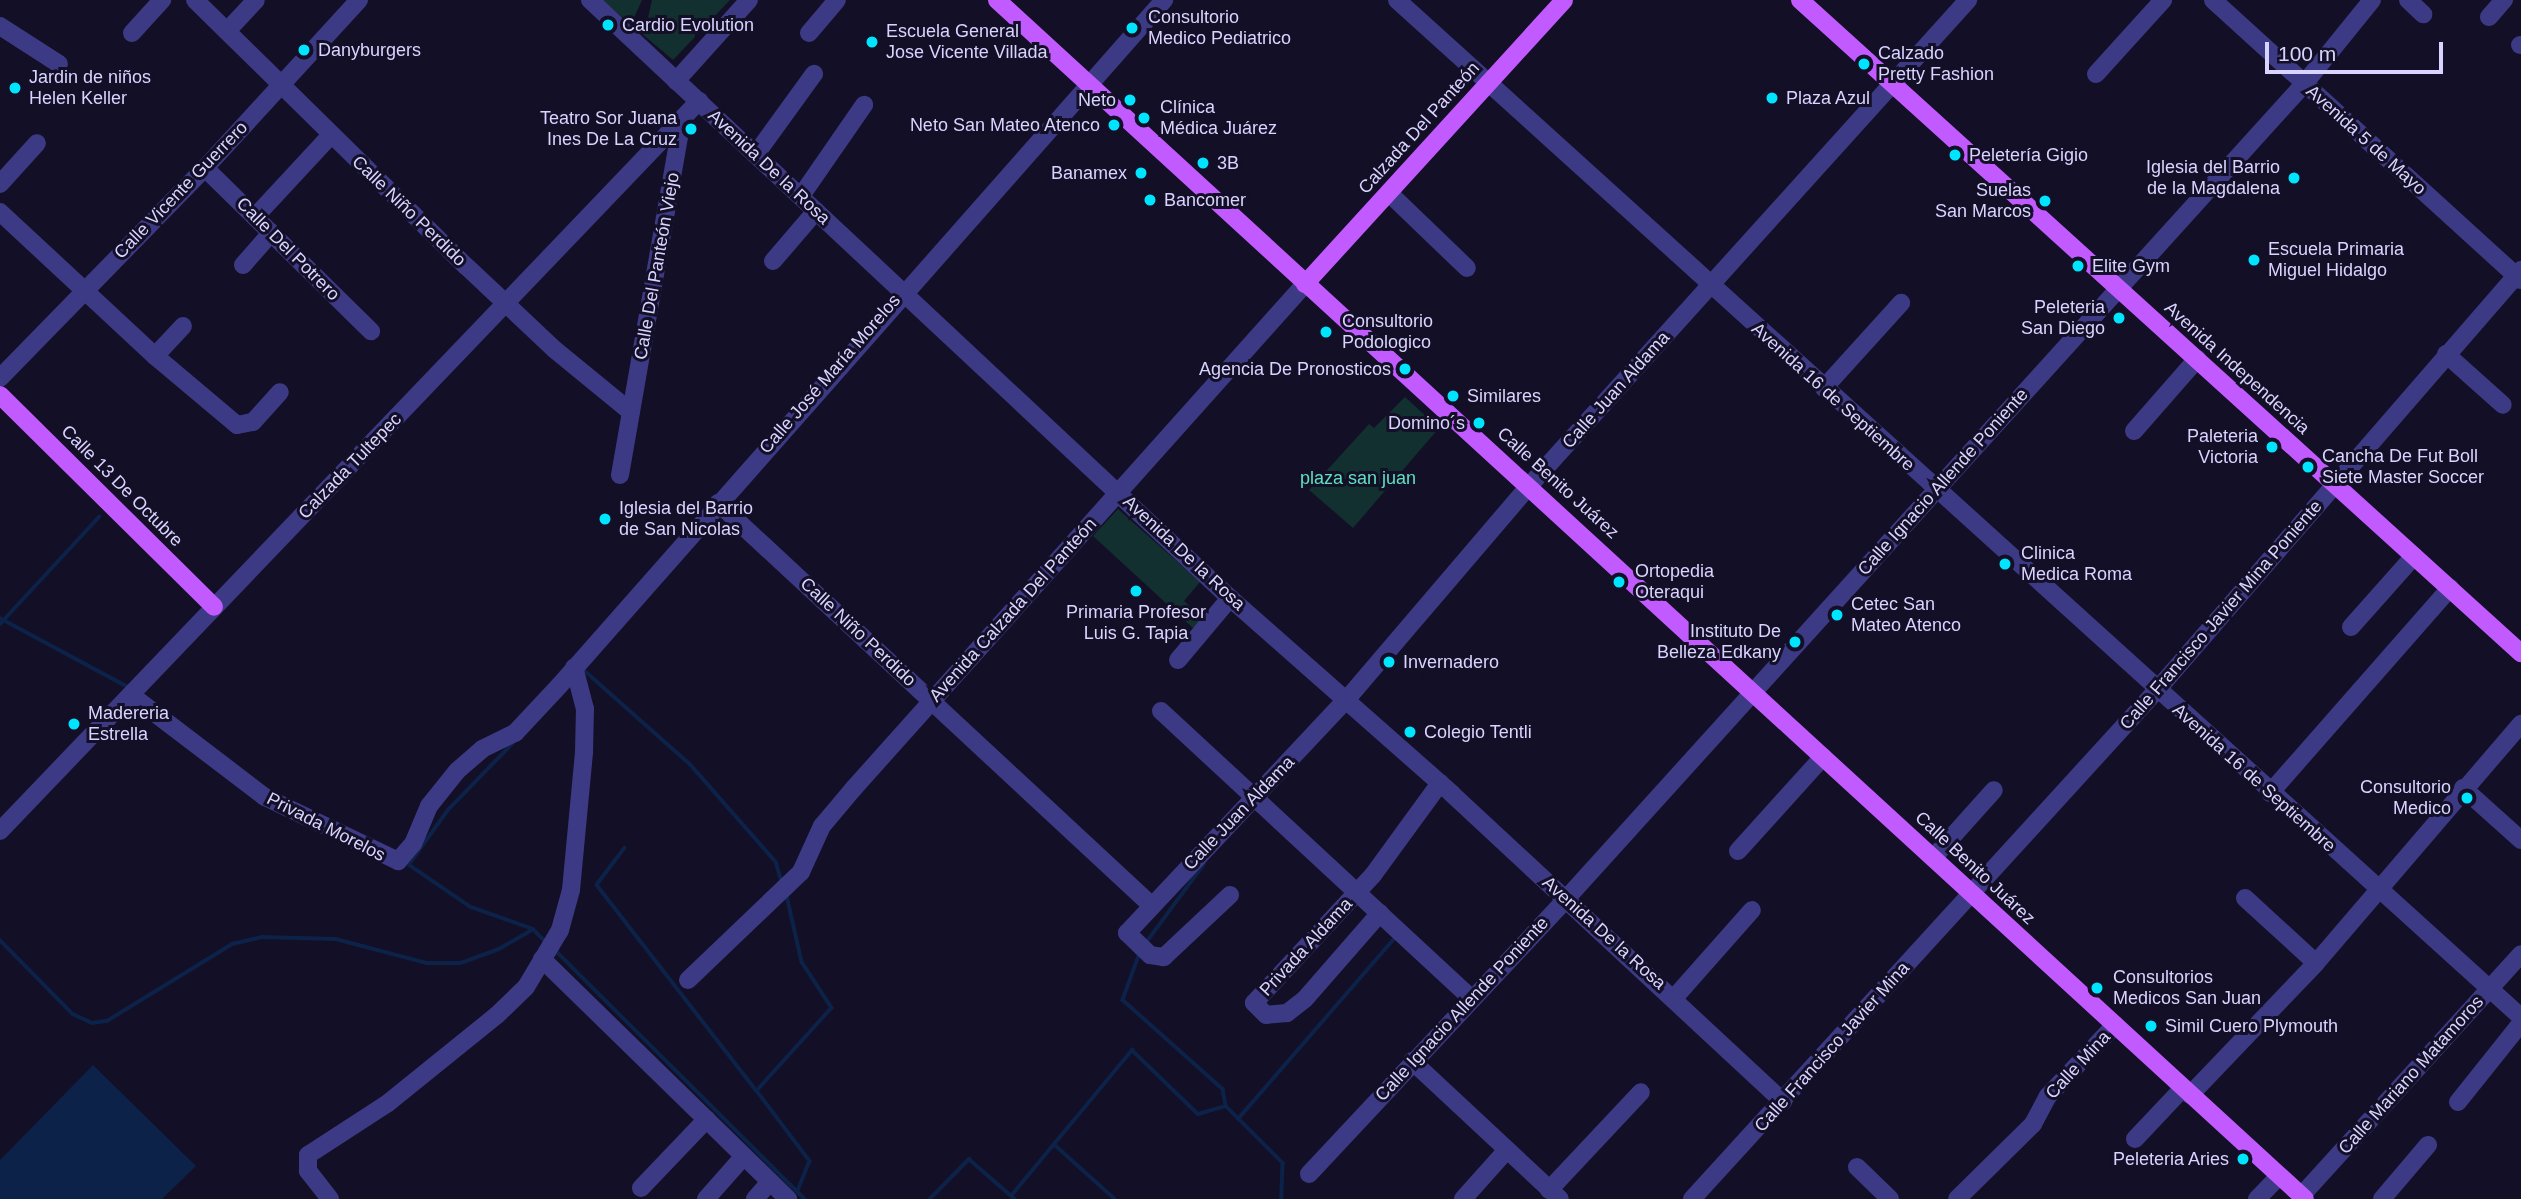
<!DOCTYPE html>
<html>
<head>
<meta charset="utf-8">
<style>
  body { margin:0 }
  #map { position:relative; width:2521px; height:1199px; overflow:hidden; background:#130f26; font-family:Arial,sans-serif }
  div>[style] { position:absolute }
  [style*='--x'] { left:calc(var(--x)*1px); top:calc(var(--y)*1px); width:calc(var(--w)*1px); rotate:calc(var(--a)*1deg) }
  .green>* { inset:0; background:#12302f }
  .water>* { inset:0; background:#0c2248 }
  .stream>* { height:3.5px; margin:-1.75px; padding:0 1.75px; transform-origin:1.75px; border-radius:1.75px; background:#0c2248 }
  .minor>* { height:18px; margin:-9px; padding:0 9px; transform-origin:9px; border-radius:9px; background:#3d3a85 }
  .major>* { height:18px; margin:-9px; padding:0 9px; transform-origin:9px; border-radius:9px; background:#c25bff }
  .dots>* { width:19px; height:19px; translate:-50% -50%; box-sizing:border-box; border:4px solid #130f26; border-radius:50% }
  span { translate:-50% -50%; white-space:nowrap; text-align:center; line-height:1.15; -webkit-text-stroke:6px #130f26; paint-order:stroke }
  .poi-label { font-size:18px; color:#d9d4ff }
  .left { translate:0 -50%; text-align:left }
  .right { translate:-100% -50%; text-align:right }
  .street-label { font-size:18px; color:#d9d4ff }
  .park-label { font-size:18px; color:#5fe0c0 }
  .scale { position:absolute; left:2265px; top:42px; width:178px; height:32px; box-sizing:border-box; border:4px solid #d9d4ff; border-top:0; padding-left:9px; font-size:21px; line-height:24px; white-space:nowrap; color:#d9d4ff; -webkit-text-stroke:5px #130f26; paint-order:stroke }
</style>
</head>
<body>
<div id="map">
  <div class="green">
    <div style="clip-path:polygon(602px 0,642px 0,632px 22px,645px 34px,652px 30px,648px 18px,652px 0,730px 0,673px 60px)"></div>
    <div style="clip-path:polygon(1405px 397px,1439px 428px,1353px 528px,1309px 490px,1369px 424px,1374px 428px)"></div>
    <div style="clip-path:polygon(1118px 509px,1200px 582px,1184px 601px,1204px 618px,1194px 629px,1093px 536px)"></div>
  </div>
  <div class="water">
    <div style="clip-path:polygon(93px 1065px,196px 1166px,162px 1199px,0 1199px,0 1160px)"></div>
  </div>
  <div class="stream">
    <div style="--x:0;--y:618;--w:148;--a:28.3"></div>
    <div style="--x:0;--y:624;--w:146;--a:-47.2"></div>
    <div style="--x:584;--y:670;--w:142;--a:41.6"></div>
    <div style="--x:690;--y:764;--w:130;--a:48.7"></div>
    <div style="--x:776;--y:862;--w:21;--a:73"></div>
    <div style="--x:625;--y:848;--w:46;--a:127.1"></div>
    <div style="--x:597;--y:885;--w:261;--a:52.2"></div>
    <div style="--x:405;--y:862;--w:80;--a:34.3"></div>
    <div style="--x:471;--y:907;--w:66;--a:19.5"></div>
    <div style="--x:533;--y:929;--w:17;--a:45"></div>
    <div style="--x:410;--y:863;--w:65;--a:-54.4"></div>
    <div style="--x:448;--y:810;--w:95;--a:-45.9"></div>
    <div style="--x:787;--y:896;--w:68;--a:77.2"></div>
    <div style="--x:802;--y:962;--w:55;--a:56.9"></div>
    <div style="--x:832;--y:1008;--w:112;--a:132.1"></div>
    <div style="--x:757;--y:1091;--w:88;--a:52.9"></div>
    <div style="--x:810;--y:1161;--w:32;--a:112"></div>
    <div style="--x:0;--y:940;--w:104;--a:45.4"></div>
    <div style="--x:73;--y:1014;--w:21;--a:25"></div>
    <div style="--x:92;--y:1023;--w:15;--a:-8"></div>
    <div style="--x:107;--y:1021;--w:147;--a:-31.6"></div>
    <div style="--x:232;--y:944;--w:31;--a:-13"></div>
    <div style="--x:262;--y:937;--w:74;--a:1.5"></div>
    <div style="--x:336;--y:939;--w:94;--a:14.8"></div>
    <div style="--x:427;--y:963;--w:34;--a:0"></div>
    <div style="--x:461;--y:963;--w:40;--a:-20.2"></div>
    <div style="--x:499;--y:949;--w:39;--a:-30"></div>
    <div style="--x:1148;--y:940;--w:94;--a:-53.6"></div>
    <div style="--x:556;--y:951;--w:351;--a:44.9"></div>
    <div style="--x:1139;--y:956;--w:47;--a:110"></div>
    <div style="--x:1123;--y:1000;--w:134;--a:41.7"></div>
    <div style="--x:1223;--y:1089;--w:17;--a:80"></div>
    <div style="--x:1226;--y:1106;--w:81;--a:45"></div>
    <div style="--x:1283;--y:1163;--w:36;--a:92"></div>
    <div style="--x:1238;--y:1119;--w:240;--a:-49.1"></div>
    <div style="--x:1054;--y:1144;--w:82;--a:42"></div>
    <div style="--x:1011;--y:1196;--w:190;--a:-50.3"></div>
    <div style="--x:1132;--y:1050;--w:92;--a:44.1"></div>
    <div style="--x:1198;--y:1114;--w:29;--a:-16"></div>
    <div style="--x:930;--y:1199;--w:56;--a:-45.7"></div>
    <div style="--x:969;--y:1159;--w:61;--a:41"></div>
  </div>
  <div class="minor">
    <div style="--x:195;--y:0;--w:380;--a:44.5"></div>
    <div style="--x:466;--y:266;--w:121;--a:43.3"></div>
    <div style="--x:554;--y:349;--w:99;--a:39.3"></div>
    <div style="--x:590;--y:0;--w:876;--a:43.06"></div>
    <div style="--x:1230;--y:598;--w:296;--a:41.4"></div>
    <div style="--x:1452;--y:794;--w:452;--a:42.9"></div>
    <div style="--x:1397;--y:0;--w:1516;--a:42.14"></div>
    <div style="--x:2213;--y:0;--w:416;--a:42.3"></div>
    <div style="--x:2408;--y:0;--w:21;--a:43"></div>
    <div style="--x:2489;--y:17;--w:23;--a:-49"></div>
    <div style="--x:0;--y:26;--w:70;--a:32.8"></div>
    <div style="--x:227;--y:31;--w:42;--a:-46.9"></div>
    <div style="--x:132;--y:33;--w:45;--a:-47.7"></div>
    <div style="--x:809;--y:33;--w:43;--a:-49.7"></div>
    <div style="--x:2520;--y:45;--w:1;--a:0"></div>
    <div style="--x:2096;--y:74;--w:100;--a:-47.8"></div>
    <div style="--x:676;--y:81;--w:109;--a:-48"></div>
    <div style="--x:756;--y:154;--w:99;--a:-54.1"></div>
    <div style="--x:205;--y:168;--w:233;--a:44.5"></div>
    <div style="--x:0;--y:184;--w:55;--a:-47.9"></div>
    <div style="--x:1389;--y:193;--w:108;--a:43.9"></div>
    <div style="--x:801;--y:196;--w:111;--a:-55.3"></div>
    <div style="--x:0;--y:212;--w:212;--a:42.9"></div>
    <div style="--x:155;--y:356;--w:107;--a:40.1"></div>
    <div style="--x:237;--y:425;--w:16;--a:-11"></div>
    <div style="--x:253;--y:422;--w:40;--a:-48"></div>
    <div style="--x:255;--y:217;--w:112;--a:-47.2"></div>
    <div style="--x:773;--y:261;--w:66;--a:-49.3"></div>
    <div style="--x:243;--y:265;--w:43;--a:-48.8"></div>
    <div style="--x:2446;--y:354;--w:76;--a:41.8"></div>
    <div style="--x:155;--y:356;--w:41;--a:-47"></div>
    <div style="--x:0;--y:378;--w:293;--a:-45.7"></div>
    <div style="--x:205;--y:168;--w:228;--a:-47.5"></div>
    <div style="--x:1824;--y:388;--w:115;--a:-47.8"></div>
    <div style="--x:2134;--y:431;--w:96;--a:-48.8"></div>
    <div style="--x:620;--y:475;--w:360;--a:-80.1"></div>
    <div style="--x:718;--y:503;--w:591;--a:42.87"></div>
    <div style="--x:2351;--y:627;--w:95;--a:-48.4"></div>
    <div style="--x:1178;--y:660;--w:81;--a:-50"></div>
    <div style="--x:131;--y:695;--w:168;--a:37.3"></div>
    <div style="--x:265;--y:797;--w:148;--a:25.7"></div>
    <div style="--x:398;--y:861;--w:23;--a:-49"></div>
    <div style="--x:413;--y:844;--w:41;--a:-67.2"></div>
    <div style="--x:429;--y:806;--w:45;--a:-51.3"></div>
    <div style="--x:457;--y:771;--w:33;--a:-41"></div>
    <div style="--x:482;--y:749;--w:37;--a:-26"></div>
    <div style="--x:515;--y:733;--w:64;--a:-46.9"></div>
    <div style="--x:559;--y:686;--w:915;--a:-48.59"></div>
    <div style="--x:1161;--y:711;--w:424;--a:42.8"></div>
    <div style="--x:2463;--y:788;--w:78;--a:41.9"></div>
    <div style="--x:2270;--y:793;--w:273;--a:-48.7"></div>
    <div style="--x:0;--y:831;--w:1011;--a:-46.24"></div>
    <div style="--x:1738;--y:851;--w:127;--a:-47.9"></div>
    <div style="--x:1933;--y:858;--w:91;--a:-48.1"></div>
    <div style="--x:1230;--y:895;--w:91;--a:136.8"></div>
    <div style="--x:1164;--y:957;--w:14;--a:-172"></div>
    <div style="--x:1150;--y:955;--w:32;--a:-136"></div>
    <div style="--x:1127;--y:933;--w:321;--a:-46.8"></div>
    <div style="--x:1347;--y:699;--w:282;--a:-49.5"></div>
    <div style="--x:1530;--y:485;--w:654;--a:-47.92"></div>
    <div style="--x:2245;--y:898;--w:96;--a:42.5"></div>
    <div style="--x:1380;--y:913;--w:114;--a:131.1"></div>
    <div style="--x:1305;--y:999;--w:23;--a:142"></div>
    <div style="--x:1287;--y:1013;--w:21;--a:175"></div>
    <div style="--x:1266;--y:1015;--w:17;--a:-135"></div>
    <div style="--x:1254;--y:1003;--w:175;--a:-47.1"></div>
    <div style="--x:1373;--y:875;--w:114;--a:-53.9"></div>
    <div style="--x:542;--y:959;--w:344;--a:44.3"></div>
    <div style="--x:688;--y:980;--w:156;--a:-43.7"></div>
    <div style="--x:801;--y:872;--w:51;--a:-65.5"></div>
    <div style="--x:822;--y:826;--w:50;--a:-49.9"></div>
    <div style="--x:854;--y:788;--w:676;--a:-48.18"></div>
    <div style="--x:1675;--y:997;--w:116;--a:-48.5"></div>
    <div style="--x:1412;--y:1061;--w:202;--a:43"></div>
    <div style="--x:2190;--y:1095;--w:182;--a:-46.3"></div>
    <div style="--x:2316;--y:963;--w:315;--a:-49.4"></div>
    <div style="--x:2458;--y:1102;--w:101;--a:-51.4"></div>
    <div style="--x:2135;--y:1139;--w:70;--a:-46.7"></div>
    <div style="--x:1857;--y:1167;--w:46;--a:44.1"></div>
    <div style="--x:1309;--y:1174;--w:376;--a:-46.9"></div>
    <div style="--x:1566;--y:899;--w:1099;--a:-47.84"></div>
    <div style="--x:2304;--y:84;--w:108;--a:-51"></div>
    <div style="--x:641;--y:1188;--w:95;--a:-46.3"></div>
    <div style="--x:1549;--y:1190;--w:134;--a:-46.8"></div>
    <div style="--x:2301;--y:1196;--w:327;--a:-47.7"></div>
    <div style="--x:330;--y:1199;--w:36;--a:-128"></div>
    <div style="--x:308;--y:1171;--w:16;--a:-90"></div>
    <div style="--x:308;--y:1155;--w:95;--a:-33"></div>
    <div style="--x:388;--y:1103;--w:140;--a:-38.9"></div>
    <div style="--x:497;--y:1015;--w:40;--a:-44"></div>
    <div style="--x:526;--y:987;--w:66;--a:-59.2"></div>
    <div style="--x:560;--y:930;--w:41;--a:-74.6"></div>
    <div style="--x:571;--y:890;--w:139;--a:-84.6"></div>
    <div style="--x:584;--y:752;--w:43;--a:-88.7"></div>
    <div style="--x:585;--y:709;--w:43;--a:-104.7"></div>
    <div style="--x:706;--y:1199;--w:57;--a:-48.5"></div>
    <div style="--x:755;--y:1199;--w:23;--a:-49"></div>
    <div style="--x:1463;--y:1199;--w:64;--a:-48.1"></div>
    <div style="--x:1692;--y:1199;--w:689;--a:-47.59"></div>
    <div style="--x:2157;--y:690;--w:556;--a:-49.09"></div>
    <div style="--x:1957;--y:1199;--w:107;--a:-44.6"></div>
    <div style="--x:2033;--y:1124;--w:32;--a:-62"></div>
    <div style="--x:2048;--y:1096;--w:98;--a:-46.7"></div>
    <div style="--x:2257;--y:1199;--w:32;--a:-46"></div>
    <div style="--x:2382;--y:1199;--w:71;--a:-49.6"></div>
  </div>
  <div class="major">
    <div style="--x:997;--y:0;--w:1774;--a:42.51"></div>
    <div style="--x:1800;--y:0;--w:973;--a:42.17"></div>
    <div style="--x:1305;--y:284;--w:384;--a:-47.6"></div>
    <div style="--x:0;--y:395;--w:301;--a:44.7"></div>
  </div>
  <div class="dots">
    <div style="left:608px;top:25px;background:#00e5ff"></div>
    <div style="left:1132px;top:28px;background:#00e5ff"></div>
    <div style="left:872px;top:42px;background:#00e5ff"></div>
    <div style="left:304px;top:50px;background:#00e5ff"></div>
    <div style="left:1864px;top:64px;background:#00e5ff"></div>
    <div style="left:15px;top:88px;background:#00e5ff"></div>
    <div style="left:1772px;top:98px;background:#00e5ff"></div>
    <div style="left:1130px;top:100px;background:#00e5ff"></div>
    <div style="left:1144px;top:118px;background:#00e5ff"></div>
    <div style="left:1114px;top:125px;background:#00e5ff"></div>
    <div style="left:691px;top:129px;background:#00e5ff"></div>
    <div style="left:1955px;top:155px;background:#00e5ff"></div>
    <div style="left:1203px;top:163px;background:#00e5ff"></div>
    <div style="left:1141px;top:173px;background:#00e5ff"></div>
    <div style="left:2294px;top:178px;background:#00e5ff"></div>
    <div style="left:1150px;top:200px;background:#00e5ff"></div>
    <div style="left:2045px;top:201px;background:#00e5ff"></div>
    <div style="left:2254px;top:260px;background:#00e5ff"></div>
    <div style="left:2078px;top:266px;background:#00e5ff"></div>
    <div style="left:2119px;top:318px;background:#00e5ff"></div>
    <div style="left:1326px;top:332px;background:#00e5ff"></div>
    <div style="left:1405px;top:369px;background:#00e5ff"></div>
    <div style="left:1453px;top:396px;background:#00e5ff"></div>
    <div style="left:1479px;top:423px;background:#00e5ff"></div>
    <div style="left:2272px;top:447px;background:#00e5ff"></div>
    <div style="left:2308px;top:467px;background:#00e5ff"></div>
    <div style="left:605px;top:519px;background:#00e5ff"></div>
    <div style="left:2005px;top:564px;background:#00e5ff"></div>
    <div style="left:1619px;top:582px;background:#00e5ff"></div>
    <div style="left:1136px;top:591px;background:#00e5ff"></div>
    <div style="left:1837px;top:615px;background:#00e5ff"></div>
    <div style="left:1795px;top:642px;background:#00e5ff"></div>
    <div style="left:1389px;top:662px;background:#00e5ff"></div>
    <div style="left:74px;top:724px;background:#00e5ff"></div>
    <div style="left:1410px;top:732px;background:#00e5ff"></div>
    <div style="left:2467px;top:798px;background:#00e5ff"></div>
    <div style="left:2097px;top:988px;background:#00e5ff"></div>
    <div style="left:2151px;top:1026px;background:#00e5ff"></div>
    <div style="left:2243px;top:1159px;background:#00e5ff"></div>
  </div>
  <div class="poi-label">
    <span class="left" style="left:1148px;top:28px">Consultorio<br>Medico Pediatrico</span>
    <span class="left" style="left:622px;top:25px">Cardio Evolution</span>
    <span class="left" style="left:886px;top:42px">Escuela General<br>Jose Vicente Villada</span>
    <span class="left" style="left:318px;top:50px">Danyburgers</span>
    <span class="left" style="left:1878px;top:64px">Calzado<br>Pretty Fashion</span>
    <span class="left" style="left:29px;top:88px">Jardin de niños<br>Helen Keller</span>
    <span class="left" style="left:1786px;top:98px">Plaza Azul</span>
    <span class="right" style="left:1116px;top:100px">Neto</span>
    <span class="left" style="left:1160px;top:118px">Clínica<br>Médica Juárez</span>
    <span class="right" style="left:677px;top:129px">Teatro Sor Juana<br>Ines De La Cruz</span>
    <span class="right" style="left:1100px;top:125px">Neto San Mateo Atenco</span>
    <span class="left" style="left:1969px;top:155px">Peletería Gigio</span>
    <span class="left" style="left:1217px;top:163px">3B</span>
    <span class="right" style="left:2280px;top:178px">Iglesia del Barrio<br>de la Magdalena</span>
    <span class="right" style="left:1127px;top:173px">Banamex</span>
    <span class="right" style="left:2031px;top:201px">Suelas<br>San Marcos</span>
    <span class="left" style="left:1164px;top:200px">Bancomer</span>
    <span class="left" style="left:2268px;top:260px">Escuela Primaria<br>Miguel Hidalgo</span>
    <span class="left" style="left:2092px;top:266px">Elite Gym</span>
    <span class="right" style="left:2105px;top:318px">Peleteria<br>San Diego</span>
    <span class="left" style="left:1342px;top:332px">Consultorio<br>Podologico</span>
    <span class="right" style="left:1391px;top:369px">Agencia De Pronosticos</span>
    <span class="left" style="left:1467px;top:396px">Similares</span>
    <span class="right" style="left:1465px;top:423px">Domino´s</span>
    <span class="right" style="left:2258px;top:447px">Paleteria<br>Victoria</span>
    <span class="left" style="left:2322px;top:467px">Cancha De Fut Boll<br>Siete Master Soccer</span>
    <span class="left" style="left:619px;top:519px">Iglesia del Barrio<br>de San Nicolas</span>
    <span class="left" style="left:2021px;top:564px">Clinica<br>Medica Roma</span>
    <span class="left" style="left:1635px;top:582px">Ortopedia<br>Oteraqui</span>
    <span class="left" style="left:1851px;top:615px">Cetec San<br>Mateo Atenco</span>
    <span style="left:1136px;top:623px">Primaria Profesor<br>Luis G. Tapia</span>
    <span class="right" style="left:1781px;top:642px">Instituto De<br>Belleza Edkany</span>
    <span class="left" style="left:1403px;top:662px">Invernadero</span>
    <span class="left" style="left:88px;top:724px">Madereria<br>Estrella</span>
    <span class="left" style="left:1424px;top:732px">Colegio Tentli</span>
    <span class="right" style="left:2451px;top:798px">Consultorio<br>Medico</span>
    <span class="left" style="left:2113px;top:988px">Consultorios<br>Medicos San Juan</span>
    <span class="left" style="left:2165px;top:1026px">Simil Cuero Plymouth</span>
    <span class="right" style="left:2229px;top:1159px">Peleteria Aries</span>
  </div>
  <div class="street-label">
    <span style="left:1419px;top:128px;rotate:-48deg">Calzada Del Panteón</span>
    <span style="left:2366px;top:140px;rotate:42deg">Avenida 5 de Mayo</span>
    <span style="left:769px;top:167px;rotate:43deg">Avenida De la Rosa</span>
    <span style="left:181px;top:190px;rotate:-46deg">Calle Vicente Guerrero</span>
    <span style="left:409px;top:211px;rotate:44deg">Calle Niño Perdido</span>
    <span style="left:288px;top:249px;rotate:45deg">Calle Del Potrero</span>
    <span style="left:657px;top:266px;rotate:-80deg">Calle Del Panteón Viejo</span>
    <span style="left:2237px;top:368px;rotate:42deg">Avenida Independencia</span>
    <span style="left:830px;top:374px;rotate:-49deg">Calle José María Morelos</span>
    <span style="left:1616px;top:390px;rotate:-48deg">Calle Juan Aldama</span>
    <span style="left:1833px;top:397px;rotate:42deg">Avenida 16 de Septiembre</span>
    <span style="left:350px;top:466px;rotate:-46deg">Calzada Tultepec</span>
    <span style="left:1943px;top:482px;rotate:-48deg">Calle Ignacio Allende Poniente</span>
    <span style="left:1558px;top:483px;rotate:42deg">Calle Benito Juárez</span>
    <span style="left:122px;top:486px;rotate:45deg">Calle 13 De Octubre</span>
    <span style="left:1184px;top:553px;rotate:43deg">Avenida De la Rosa</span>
    <span style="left:1013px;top:610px;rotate:-48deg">Avenida Calzada Del Panteón</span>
    <span style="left:2221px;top:615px;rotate:-49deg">Calle Francisco Javier Mina Poniente</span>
    <span style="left:858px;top:632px;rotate:43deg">Calle Niño Perdido</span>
    <span style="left:2254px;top:778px;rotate:42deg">Avenida 16 de Septiembre</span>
    <span style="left:1239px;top:813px;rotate:-46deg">Calle Juan Aldama</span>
    <span style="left:326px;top:827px;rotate:27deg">Privada Morelos</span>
    <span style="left:1975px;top:868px;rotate:43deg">Calle Benito Juárez</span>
    <span style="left:1604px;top:933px;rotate:42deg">Avenida De la Rosa</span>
    <span style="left:1306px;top:947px;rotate:-47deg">Privada Aldama</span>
    <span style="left:1462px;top:1009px;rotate:-47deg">Calle Ignacio Allende Poniente</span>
    <span style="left:1832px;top:1047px;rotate:-48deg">Calle Francisco Javier Mina</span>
    <span style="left:2078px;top:1065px;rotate:-47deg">Calle Mina</span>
    <span style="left:2411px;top:1075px;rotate:-48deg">Calle Mariano Matamoros</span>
  </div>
  <div class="park-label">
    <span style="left:1358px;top:478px">plaza san juan</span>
  </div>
  <div class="scale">100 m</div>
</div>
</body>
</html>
